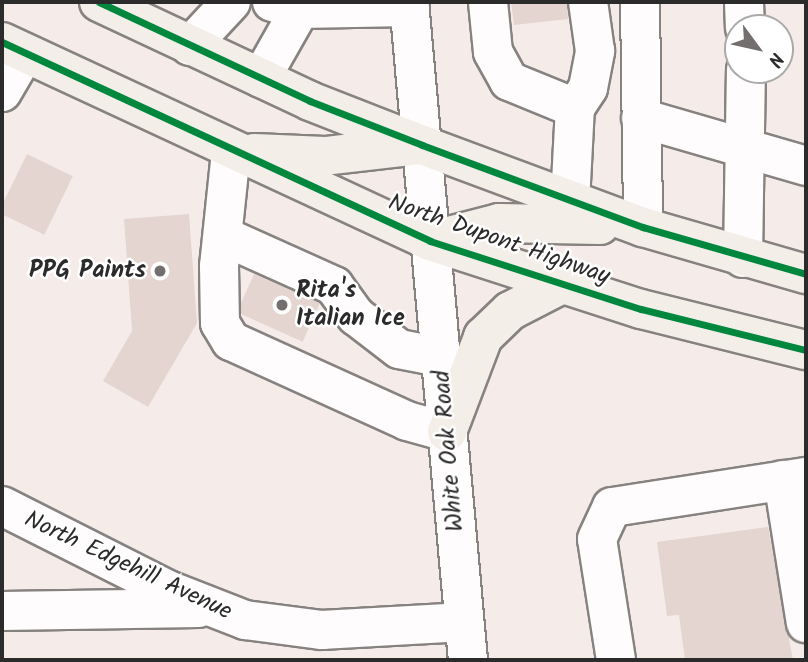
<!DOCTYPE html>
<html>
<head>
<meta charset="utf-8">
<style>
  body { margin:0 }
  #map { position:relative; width:808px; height:662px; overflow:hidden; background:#f5ece9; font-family:Kalam,sans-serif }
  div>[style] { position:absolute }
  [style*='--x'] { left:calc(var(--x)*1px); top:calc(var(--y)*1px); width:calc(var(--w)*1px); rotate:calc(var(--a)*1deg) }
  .building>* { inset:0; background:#e4d5d0; transform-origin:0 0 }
  .roads { filter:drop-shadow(2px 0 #868280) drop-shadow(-2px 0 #868280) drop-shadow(0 2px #868280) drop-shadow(0 -2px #868280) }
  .minor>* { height:38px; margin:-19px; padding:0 19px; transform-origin:19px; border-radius:19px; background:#fefcfc }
  .highway>* { height:38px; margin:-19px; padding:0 19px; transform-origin:19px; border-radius:19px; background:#f3eee7 }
  .cycleway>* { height:7px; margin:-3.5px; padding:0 3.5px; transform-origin:3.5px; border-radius:3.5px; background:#00873e }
  .dots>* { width:19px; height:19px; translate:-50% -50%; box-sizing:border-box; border:4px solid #fff; border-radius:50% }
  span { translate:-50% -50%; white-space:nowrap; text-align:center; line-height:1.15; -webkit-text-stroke:5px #fff; paint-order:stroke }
  .street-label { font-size:24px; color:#2b2b2b }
  .poi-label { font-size:24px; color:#2b2b2b; font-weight:700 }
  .right { translate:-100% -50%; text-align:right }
  .left { translate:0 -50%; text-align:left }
  .frame { position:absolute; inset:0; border:4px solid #2b2b2b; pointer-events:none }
  .north { position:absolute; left:724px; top:14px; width:70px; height:70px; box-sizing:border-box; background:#fff; border:2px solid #aaa; border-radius:50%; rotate:123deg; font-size:19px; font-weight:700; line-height:28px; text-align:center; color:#2b2b2b }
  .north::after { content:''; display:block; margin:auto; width:24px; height:32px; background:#726f6e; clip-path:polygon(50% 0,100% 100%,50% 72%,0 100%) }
</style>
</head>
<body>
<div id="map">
  <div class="building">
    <div style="clip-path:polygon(511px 2px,567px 2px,568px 19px,514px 25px)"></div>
    <div style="left:27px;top:154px;width:51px;height:65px;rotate:26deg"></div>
    <div style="clip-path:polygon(189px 214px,197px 323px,148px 407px,103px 381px,132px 331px,124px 219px)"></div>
    <div style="left:254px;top:274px;width:72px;height:42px;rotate:24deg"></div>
    <div style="clip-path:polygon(768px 527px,793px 660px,685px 660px,679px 615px,667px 616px,657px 542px)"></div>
  </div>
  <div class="roads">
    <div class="minor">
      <div style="--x:272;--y:2;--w:28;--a:15"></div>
      <div style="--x:299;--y:9;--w:111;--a:-1"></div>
      <div style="--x:409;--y:2;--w:661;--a:84.88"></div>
      <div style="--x:488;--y:2;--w:50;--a:84.3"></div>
      <div style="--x:493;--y:52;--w:33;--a:61"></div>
      <div style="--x:509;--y:81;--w:71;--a:22.2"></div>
      <div style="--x:640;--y:2;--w:225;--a:89.2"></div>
      <div style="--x:744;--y:2;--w:26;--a:88"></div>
      <div style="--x:190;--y:46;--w:60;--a:-47"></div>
      <div style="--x:261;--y:78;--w:87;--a:-60.5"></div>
      <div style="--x:2;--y:92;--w:45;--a:-59.5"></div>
      <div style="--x:641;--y:118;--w:172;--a:16.2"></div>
      <div style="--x:231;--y:152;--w:115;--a:96"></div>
      <div style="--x:219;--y:266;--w:57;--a:89"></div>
      <div style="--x:220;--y:323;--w:21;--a:59"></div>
      <div style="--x:231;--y:341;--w:193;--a:24.4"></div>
      <div style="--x:407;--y:421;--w:41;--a:15.4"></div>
      <div style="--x:570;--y:202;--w:94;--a:-87"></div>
      <div style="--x:575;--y:108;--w:24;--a:-57"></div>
      <div style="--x:588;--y:88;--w:38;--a:-79"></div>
      <div style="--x:595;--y:51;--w:49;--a:-98.1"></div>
      <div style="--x:223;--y:236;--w:122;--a:24.2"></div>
      <div style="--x:334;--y:286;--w:37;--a:54"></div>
      <div style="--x:356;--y:316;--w:54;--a:37.5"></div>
      <div style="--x:399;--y:349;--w:42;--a:11"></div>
      <div style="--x:743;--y:258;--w:188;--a:-89.1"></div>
      <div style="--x:783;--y:480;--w:145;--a:80.9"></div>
      <div style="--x:2;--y:506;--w:186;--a:26.8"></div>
      <div style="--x:168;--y:590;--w:83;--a:21.3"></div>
      <div style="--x:245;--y:620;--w:78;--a:7.4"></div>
      <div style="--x:322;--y:630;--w:142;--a:-3.2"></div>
      <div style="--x:2;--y:611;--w:197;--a:-0.9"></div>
      <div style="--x:616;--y:660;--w:122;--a:-98.9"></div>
      <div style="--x:597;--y:539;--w:35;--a:-65"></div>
      <div style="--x:612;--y:507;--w:196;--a:-8.8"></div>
    </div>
    <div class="highway">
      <div style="--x:99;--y:2;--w:233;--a:25.1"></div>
      <div style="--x:310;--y:101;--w:120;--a:21.4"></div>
      <div style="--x:422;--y:145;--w:236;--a:20.4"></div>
      <div style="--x:643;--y:227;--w:170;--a:16.1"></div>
      <div style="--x:2;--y:42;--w:472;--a:24.9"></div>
      <div style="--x:430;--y:241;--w:222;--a:17.9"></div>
      <div style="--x:641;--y:309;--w:170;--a:14"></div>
      <div style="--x:254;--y:153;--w:71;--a:2.4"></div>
      <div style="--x:325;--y:156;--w:96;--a:-6.6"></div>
      <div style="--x:430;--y:241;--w:71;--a:-14.6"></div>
      <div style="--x:499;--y:223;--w:101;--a:1.1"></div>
      <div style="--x:447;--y:432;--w:102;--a:-69.2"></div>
      <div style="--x:483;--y:337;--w:37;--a:-44"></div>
      <div style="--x:510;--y:311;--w:59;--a:-27.4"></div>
    </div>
  </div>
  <div class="cycleway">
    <div style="--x:99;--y:2;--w:233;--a:25.1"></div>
    <div style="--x:310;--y:101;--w:120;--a:21.4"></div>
    <div style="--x:422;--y:145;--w:236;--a:20.4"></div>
    <div style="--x:643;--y:227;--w:170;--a:16.1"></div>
    <div style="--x:2;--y:42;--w:472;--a:24.9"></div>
    <div style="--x:430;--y:241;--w:222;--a:17.9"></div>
    <div style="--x:641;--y:309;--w:170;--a:14"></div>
  </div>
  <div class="dots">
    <div style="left:160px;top:271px;background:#726f6e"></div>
    <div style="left:282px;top:305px;background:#726f6e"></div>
  </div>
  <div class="street-label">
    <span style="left:499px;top:240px;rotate:19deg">North Dupont Highway</span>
    <span style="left:449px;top:451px;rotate:-95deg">White Oak Road</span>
    <span style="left:128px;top:566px;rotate:25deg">North Edgehill Avenue</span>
  </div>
  <div class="poi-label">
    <span class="right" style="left:146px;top:271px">PPG Paints</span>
    <span class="left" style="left:296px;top:305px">Rita's<br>Italian Ice</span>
  </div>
  <div class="frame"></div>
  <div class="north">N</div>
</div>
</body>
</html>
